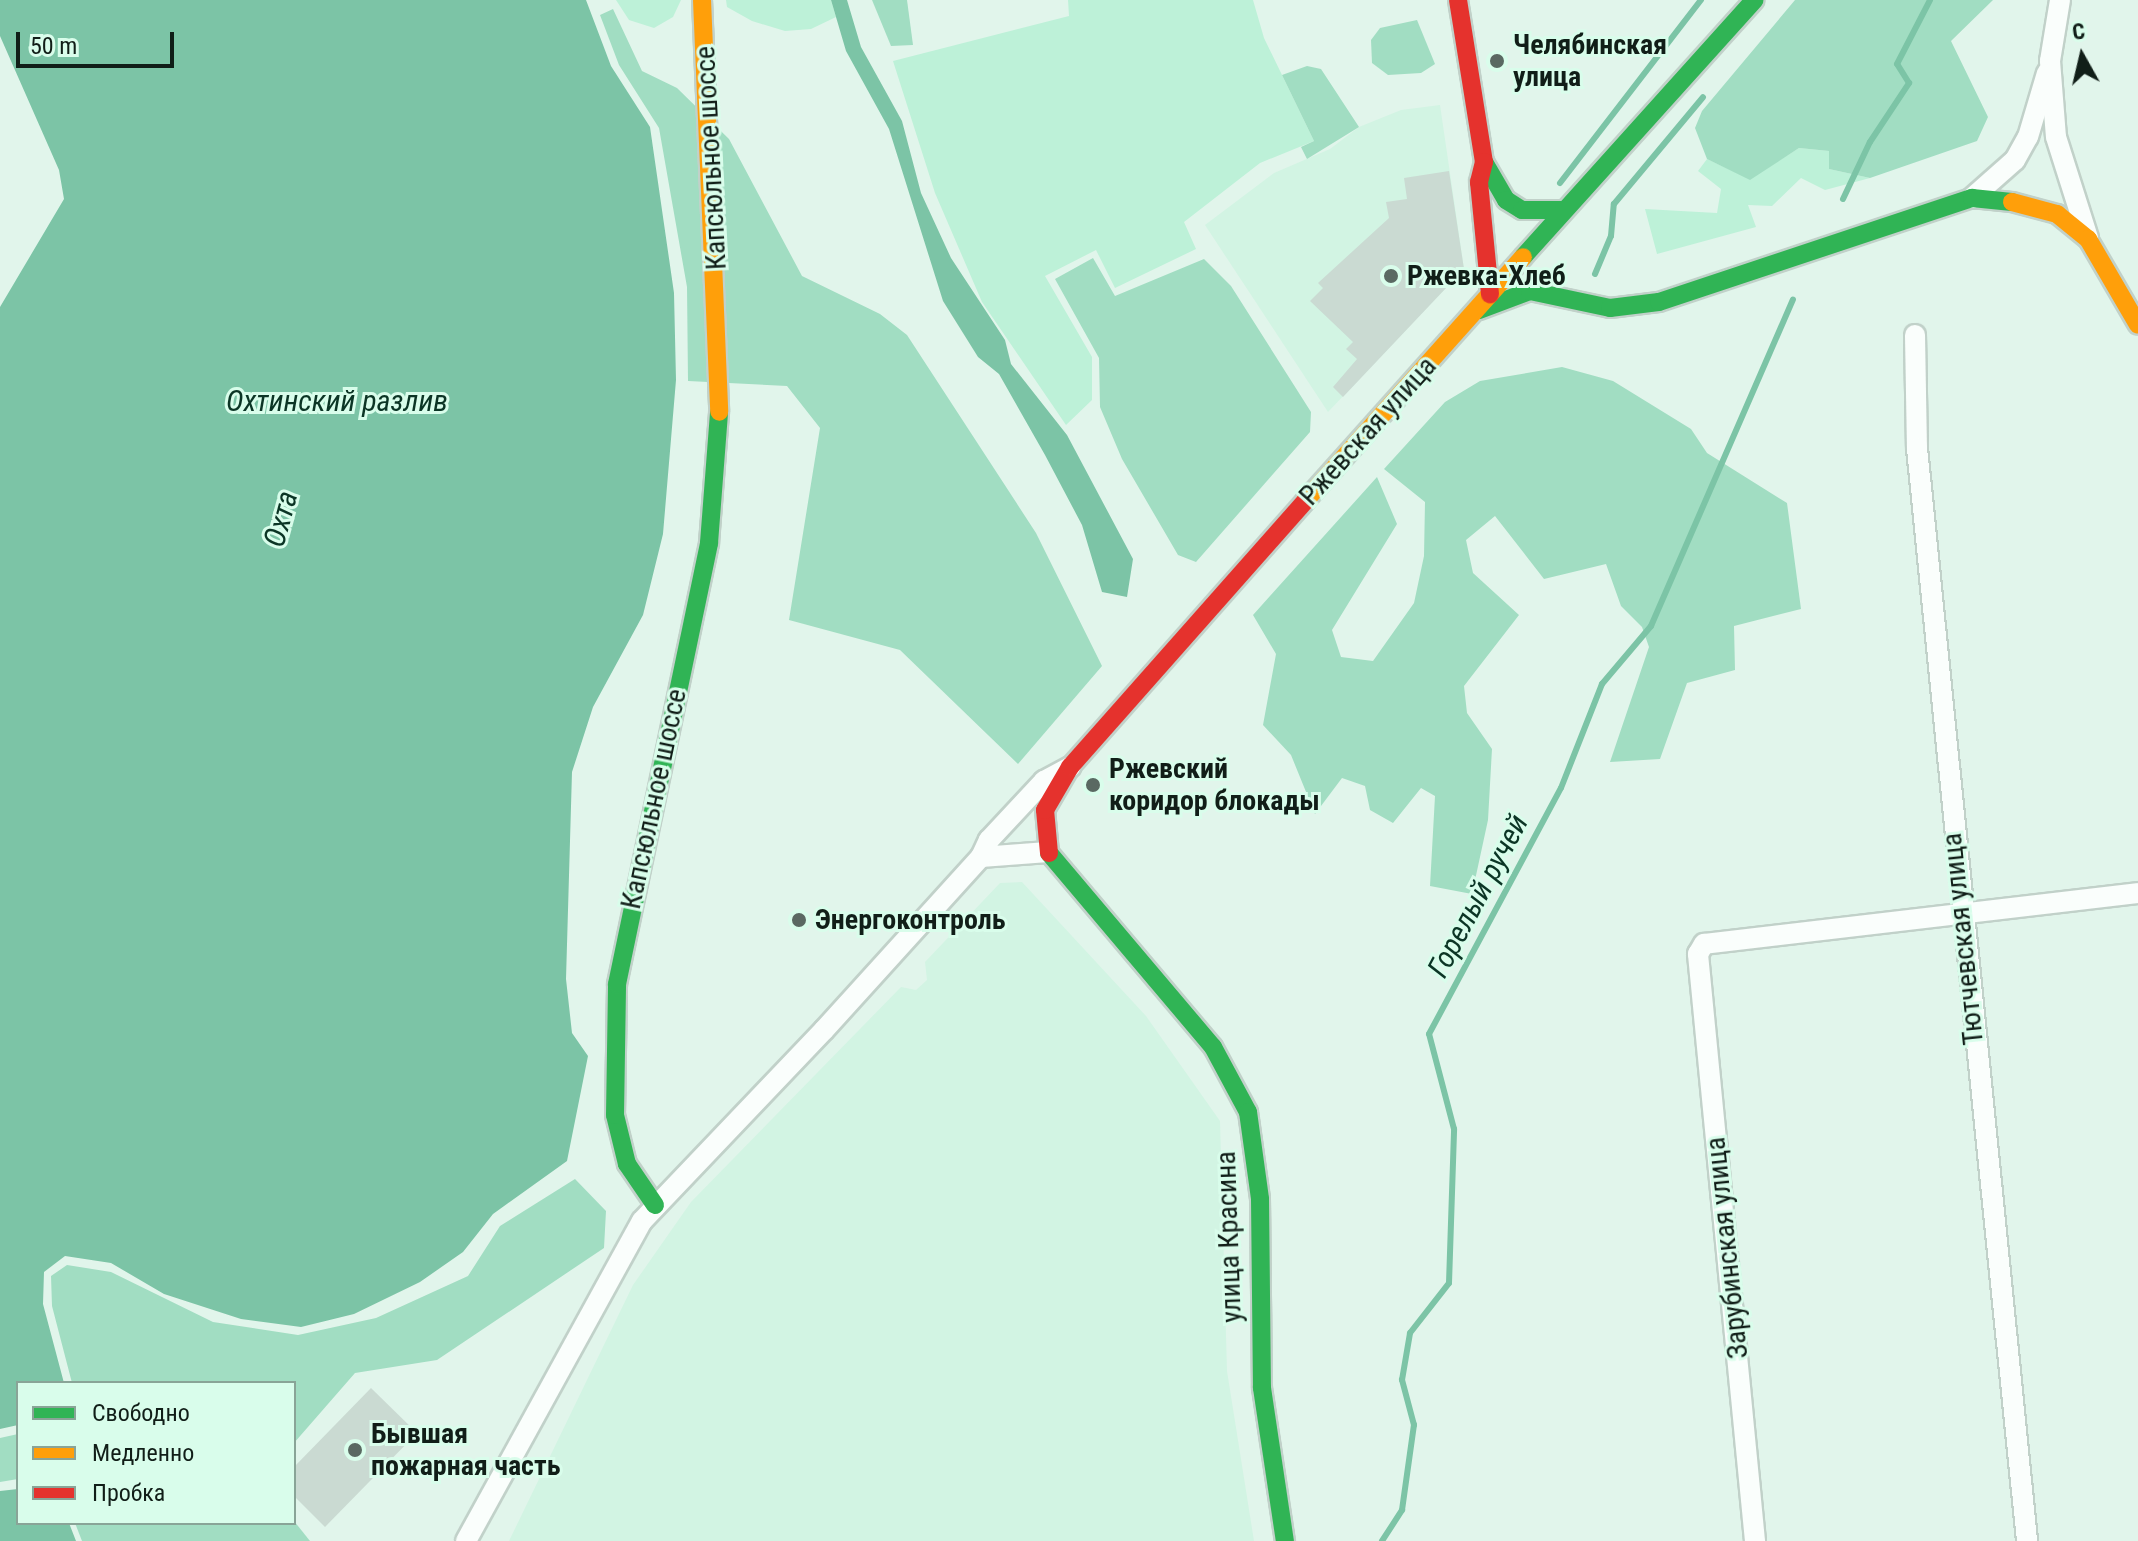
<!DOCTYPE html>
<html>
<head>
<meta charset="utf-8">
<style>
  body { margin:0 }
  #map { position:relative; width:2138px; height:1541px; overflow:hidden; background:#e1f5eb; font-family:"Roboto Condensed",sans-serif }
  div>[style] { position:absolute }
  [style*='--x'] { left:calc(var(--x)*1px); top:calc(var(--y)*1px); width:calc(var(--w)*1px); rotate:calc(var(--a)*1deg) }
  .built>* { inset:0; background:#d2f4e3 }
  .green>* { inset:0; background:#bdf1d8 }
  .forest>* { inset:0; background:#a1ddc2 }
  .water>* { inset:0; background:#7cc4a6 }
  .stream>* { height:6px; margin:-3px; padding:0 3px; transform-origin:3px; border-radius:3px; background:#7cc4a6 }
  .building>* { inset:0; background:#cadad2 }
  .roads { filter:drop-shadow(2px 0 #c1d1c9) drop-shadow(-2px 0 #c1d1c9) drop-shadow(0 2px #c1d1c9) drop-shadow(0 -2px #c1d1c9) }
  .street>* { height:20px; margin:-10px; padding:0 10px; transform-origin:10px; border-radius:10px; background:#fafefc }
  .fast>* { height:18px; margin:-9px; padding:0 9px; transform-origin:9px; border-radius:9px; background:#30b455 }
  .slow>* { height:18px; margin:-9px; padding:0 9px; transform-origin:9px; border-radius:9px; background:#ff9f0a }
  .jam>* { height:18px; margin:-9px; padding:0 9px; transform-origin:9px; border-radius:9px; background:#e5322d }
  .dots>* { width:22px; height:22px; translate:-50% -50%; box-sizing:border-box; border:4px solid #d9fdeb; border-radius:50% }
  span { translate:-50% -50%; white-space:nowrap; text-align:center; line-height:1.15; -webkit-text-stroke:6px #d9fdeb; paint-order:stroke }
  .poi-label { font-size:28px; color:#111e18; font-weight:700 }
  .left { translate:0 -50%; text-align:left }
  .street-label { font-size:28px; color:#111e18 }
  .water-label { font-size:30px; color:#0b3525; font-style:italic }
  .legend { position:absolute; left:16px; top:1381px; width:280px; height:144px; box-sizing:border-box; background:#d9fdeb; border:2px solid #89a497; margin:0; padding:10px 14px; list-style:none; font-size:24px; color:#111e18 }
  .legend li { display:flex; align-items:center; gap:16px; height:40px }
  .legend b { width:40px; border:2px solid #89a497 }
  .north { position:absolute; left:2042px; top:16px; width:80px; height:80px; -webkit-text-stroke:6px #d9fdeb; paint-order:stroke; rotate:352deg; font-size:22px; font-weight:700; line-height:32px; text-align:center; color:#111e18 }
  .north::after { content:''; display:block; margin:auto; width:28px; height:36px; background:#111e18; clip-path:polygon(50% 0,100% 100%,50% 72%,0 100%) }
  .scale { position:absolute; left:16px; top:32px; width:158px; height:36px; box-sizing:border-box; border:4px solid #111e18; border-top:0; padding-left:10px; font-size:24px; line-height:28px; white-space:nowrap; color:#111e18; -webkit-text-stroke:6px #d9fdeb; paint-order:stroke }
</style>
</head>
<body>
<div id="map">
  <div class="built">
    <div style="clip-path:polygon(1440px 105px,1464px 269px,1328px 412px,1205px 225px,1274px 173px,1330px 149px,1359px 127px,1401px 110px)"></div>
    <div style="clip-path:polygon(1022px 882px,1146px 1016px,1220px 1121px,1227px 1371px,1254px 1541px,509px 1541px,633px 1285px,691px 1202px,901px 987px,916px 990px,927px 980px,925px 962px,1000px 883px)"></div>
  </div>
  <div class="green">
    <div style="clip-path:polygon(616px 0,681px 0,673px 17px,654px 28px,629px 20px)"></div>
    <div style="clip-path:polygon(726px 0,831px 0,836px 17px,811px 29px,785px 31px,752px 21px,727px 7px)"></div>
    <div style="clip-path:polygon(1068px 0,1253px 0,1264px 38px,1314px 141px,1260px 163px,1184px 222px,1196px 249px,1115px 288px,1096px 250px,1045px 276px,1092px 357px,1092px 400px,1066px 425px,982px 302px,935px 193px,893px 61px,1069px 16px)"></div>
    <div style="clip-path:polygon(1799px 148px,1829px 151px,1829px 169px,1870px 178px,1825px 190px,1801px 178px,1772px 206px,1748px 205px,1756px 227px,1657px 254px,1645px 209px,1717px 213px,1721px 189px,1698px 171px,1707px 159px,1750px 179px)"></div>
  </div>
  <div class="forest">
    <div style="clip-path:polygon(872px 0,907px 0,913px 45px,891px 46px)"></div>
    <div style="clip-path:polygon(1795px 0,1993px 0,1951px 41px,1988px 117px,1977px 141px,1870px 178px,1829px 169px,1829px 151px,1799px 148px,1750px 180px,1707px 159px,1695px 128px,1702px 111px)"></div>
    <div style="clip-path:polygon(613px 9px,642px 71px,677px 88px,729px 139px,802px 276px,880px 314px,907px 335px,1036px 533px,1102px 666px,1018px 764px,900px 650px,789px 620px,820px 428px,787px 386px,688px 381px,687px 287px,659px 128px,619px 65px,600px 15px)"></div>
    <div style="clip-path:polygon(1417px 20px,1435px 64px,1421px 73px,1388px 75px,1372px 63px,1371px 40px,1380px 28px)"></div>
    <div style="clip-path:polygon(1307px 66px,1321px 69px,1359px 127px,1307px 159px,1301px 147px,1314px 141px,1282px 75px)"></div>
    <div style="clip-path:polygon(1093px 258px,1115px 296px,1204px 259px,1231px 286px,1311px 412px,1310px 432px,1196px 562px,1178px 555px,1122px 459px,1100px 407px,1099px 358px,1055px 279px)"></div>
    <div style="clip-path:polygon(1562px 367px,1613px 381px,1691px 429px,1707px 453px,1787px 503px,1801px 609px,1734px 626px,1735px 670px,1687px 683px,1660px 759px,1610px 762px,1649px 647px,1642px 627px,1621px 606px,1606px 564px,1544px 579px,1495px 516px,1466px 540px,1473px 573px,1519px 615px,1464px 686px,1467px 713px,1492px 749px,1488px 820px,1472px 894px,1430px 886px,1435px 796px,1421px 788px,1393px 823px,1370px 810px,1365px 786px,1342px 778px,1315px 814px,1291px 755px,1263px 725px,1276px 654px,1253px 615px,1377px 477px,1397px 524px,1332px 630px,1341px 657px,1373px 661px,1414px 603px,1424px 556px,1425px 502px,1384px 469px,1445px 402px,1480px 381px)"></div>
    <div style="clip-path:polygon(575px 1179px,606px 1211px,604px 1248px,437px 1360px,355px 1373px,294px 1443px,294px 1383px,72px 1383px,52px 1306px,51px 1276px,67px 1265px,111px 1272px,213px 1322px,298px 1335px,376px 1318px,468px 1276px,500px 1226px)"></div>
    <div style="clip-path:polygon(18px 1434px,18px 1479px,0 1482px,0 1438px)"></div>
    <div style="clip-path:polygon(294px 1521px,310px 1541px,82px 1541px,75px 1523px)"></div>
  </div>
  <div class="water">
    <div style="clip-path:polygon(0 0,586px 0,611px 66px,650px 127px,674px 293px,676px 380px,663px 534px,643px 615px,593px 707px,572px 772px,566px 979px,572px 1033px,588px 1056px,567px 1161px,493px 1214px,463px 1252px,420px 1282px,354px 1314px,301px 1327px,241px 1319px,164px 1294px,111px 1263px,65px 1256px,44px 1272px,43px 1304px,64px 1383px,18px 1383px,18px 1425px,0 1429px,0 307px,64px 199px,59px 170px,0 36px)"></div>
    <div style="clip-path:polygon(831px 0,847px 0,861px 47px,902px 121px,921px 193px,951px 258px,1005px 340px,1011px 364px,1067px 435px,1133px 559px,1127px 597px,1102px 592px,1082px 525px,1045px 455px,999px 374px,978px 357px,943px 301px,889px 129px,846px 51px)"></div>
    <div style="clip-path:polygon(18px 1489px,18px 1523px,69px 1523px,76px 1541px,0 1541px,0 1491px)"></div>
  </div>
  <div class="stream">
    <div style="--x:1560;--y:183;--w:231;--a:-52.4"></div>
    <div style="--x:1843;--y:199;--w:63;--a:-64.7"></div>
    <div style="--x:1870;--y:142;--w:71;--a:-56.5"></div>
    <div style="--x:1909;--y:83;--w:22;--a:-122"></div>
    <div style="--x:1897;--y:64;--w:72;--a:-62.7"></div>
    <div style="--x:1595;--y:274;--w:41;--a:-67.2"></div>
    <div style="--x:1611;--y:236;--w:32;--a:-85"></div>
    <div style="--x:1614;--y:204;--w:139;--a:-50.2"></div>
    <div style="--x:1382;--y:1541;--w:37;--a:-57"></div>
    <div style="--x:1402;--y:1510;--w:86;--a:-82"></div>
    <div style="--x:1414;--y:1425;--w:47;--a:-104.9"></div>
    <div style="--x:1402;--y:1380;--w:48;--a:-80.3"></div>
    <div style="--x:1410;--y:1333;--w:63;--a:-52"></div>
    <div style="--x:1449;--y:1283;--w:154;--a:-88.1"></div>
    <div style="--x:1454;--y:1129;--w:98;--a:-104.7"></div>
    <div style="--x:1429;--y:1034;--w:279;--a:-61.8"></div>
    <div style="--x:1561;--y:788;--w:112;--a:-68.5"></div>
    <div style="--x:1602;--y:684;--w:76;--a:-49.8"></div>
    <div style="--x:1651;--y:626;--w:356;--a:-66.5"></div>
  </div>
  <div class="building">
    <div style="clip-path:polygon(1449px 171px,1464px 269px,1343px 397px,1333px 387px,1357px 359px,1346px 349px,1353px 342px,1310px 301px,1323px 288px,1318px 283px,1389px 218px,1386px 202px,1407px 199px,1404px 178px)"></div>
    <div style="clip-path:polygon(371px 1388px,417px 1433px,325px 1527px,294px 1496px,294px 1467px)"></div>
  </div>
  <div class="roads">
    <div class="street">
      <div style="--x:2060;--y:0;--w:62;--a:99.3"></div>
      <div style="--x:2050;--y:61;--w:76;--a:85.5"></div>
      <div style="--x:2056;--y:137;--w:106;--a:72.4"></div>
      <div style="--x:1972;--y:198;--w:57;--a:-41.5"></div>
      <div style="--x:2015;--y:160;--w:26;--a:-61"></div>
      <div style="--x:2028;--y:137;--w:67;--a:-73.5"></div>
      <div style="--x:1915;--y:335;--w:113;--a:89"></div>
      <div style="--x:1917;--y:448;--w:1099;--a:84.25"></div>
      <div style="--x:981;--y:857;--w:67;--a:-4.3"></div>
      <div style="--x:466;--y:1541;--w:365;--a:-61.2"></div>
      <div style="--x:642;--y:1221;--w:264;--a:-46.4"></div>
      <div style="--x:824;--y:1030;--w:234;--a:-47.8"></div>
      <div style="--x:981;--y:857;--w:19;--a:-65"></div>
      <div style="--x:989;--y:840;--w:81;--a:-47"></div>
      <div style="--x:1044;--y:781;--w:30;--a:-28"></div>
      <div style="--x:1755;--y:1541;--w:590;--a:-95.55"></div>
      <div style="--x:1698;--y:954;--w:12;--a:-59"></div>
      <div style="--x:1704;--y:944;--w:437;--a:-6.7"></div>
    </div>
    <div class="fast">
      <div style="--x:1484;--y:162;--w:44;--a:59.9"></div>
      <div style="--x:1506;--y:200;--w:19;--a:32"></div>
      <div style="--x:1522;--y:210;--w:41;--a:0"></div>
      <div style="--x:1523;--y:257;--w:346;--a:-48"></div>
      <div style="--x:1479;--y:310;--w:54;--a:-20.4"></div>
      <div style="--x:1530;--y:291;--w:82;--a:12"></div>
      <div style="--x:1610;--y:308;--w:49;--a:-7"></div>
      <div style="--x:1659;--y:302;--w:330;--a:-18.4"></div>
      <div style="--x:1972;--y:198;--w:40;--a:5.7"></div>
      <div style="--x:1049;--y:853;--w:254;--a:49.8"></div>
      <div style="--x:1213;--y:1047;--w:74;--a:61.7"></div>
      <div style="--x:1248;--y:1112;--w:88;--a:82.1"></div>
      <div style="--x:1260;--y:1199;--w:189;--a:89.4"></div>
      <div style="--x:1262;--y:1388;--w:155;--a:81.5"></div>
      <div style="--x:655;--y:1205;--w:50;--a:-124.3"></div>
      <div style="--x:627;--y:1164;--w:50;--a:-103.8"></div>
      <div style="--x:615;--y:1115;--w:131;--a:-89.1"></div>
      <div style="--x:617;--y:984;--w:450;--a:-78.2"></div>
      <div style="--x:709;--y:543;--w:131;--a:-85.6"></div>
    </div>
    <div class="slow">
      <div style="--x:702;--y:0;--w:412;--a:87.6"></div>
      <div style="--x:2012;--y:202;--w:47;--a:14.9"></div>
      <div style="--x:2057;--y:214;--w:40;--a:39"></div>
      <div style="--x:2088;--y:239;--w:99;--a:59.8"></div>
      <div style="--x:1305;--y:501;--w:327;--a:-48.2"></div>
    </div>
    <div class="jam">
      <div style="--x:1458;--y:0;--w:164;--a:80.9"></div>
      <div style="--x:1484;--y:162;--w:21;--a:104"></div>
      <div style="--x:1479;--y:182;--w:113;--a:84.4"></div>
      <div style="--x:1049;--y:853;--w:43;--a:-95.3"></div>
      <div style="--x:1045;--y:810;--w:50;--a:-59.8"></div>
      <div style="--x:1070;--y:767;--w:355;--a:-48.5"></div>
    </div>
  </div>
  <div class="dots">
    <div style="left:1497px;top:61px;background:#5a6962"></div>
    <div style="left:1391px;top:276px;background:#5a6962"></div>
    <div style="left:1093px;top:785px;background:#5a6962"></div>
    <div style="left:799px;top:920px;background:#5a6962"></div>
    <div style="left:355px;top:1450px;background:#5a6962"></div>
  </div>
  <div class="poi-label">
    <span class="left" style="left:1513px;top:61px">Челябинская<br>улица</span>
    <span class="left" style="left:1407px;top:276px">Ржевка-Хлеб</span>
    <span class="left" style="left:1109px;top:785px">Ржевский<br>коридор блокады</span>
    <span class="left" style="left:815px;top:920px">Энергоконтроль</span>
    <span class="left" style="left:371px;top:1450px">Бывшая<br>пожарная часть</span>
  </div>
  <div class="street-label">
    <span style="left:711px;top:158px;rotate:-93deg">Капсюльное шоссе</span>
    <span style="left:1368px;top:431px;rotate:-48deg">Ржевская улица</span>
    <span style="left:654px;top:799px;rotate:-78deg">Капсюльное шоссе</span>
    <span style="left:1963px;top:939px;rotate:-96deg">Тютчевская улица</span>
    <span style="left:1229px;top:1237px;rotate:-92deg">улица Красина</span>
    <span style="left:1727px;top:1248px;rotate:-96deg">Зарубинская улица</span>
  </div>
  <div class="water-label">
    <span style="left:337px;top:401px">Охтинский разлив</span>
    <span style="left:281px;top:519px;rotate:-75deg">Охта</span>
    <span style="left:1478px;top:896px;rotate:-62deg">Горелый ручей</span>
  </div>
  <ul class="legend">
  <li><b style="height:10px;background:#30b455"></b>Свободно</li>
  <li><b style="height:10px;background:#ff9f0a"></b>Медленно</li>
  <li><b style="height:10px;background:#e5322d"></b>Пробка</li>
  </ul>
  <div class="north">С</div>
  <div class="scale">50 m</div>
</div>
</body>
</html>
